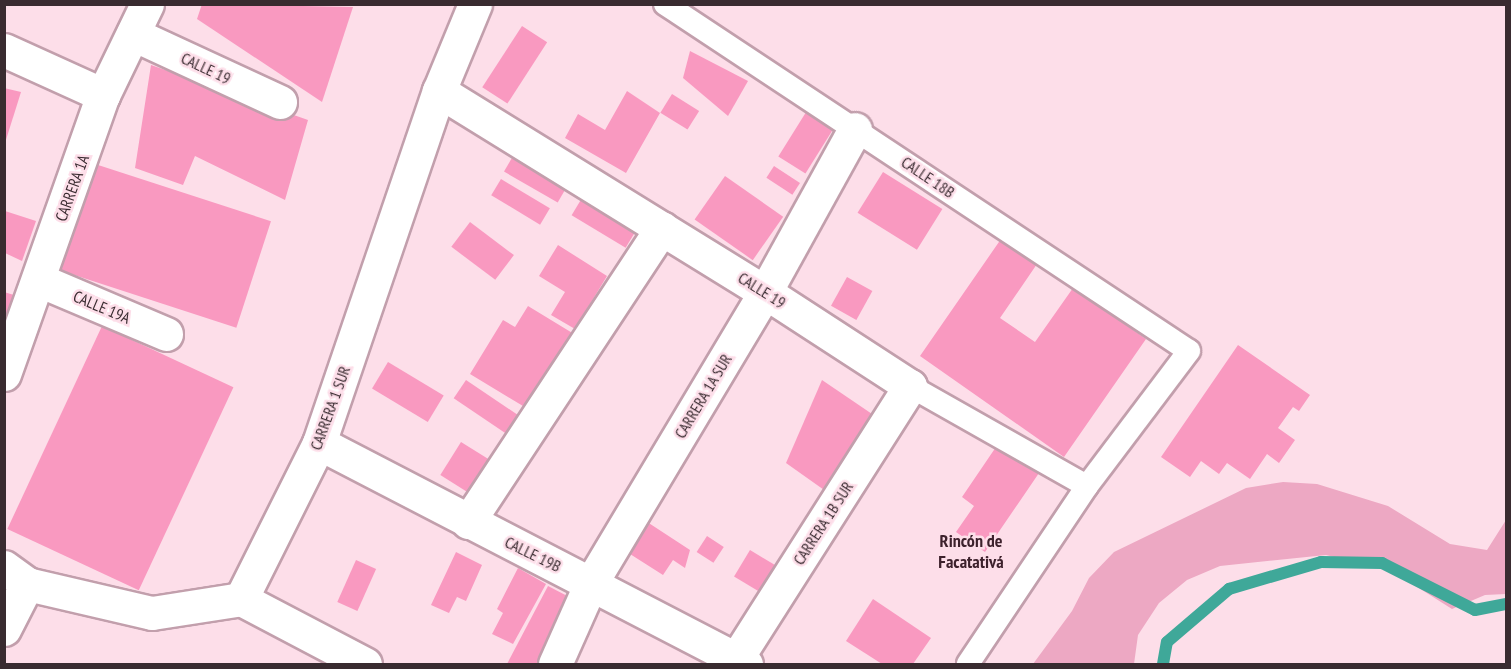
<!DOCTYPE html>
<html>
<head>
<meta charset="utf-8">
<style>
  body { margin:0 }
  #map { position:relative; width:1511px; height:669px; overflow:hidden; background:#fddee9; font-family:"PT Sans Narrow",sans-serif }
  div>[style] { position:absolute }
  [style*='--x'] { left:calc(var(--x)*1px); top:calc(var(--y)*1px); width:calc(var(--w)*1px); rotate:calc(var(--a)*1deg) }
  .green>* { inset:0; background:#eda8c3 }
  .stream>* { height:12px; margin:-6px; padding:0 6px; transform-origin:6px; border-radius:6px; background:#3fa899 }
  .building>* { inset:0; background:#f999c0; transform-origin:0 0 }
  .roads { filter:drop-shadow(2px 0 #c29fac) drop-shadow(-2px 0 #c29fac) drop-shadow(0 2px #c29fac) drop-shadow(0 -2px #c29fac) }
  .lane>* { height:22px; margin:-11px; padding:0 11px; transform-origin:11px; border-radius:11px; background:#fff }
  .street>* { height:33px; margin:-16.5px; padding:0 16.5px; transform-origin:16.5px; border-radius:16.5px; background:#fff }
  span { translate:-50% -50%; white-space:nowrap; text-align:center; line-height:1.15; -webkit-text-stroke:5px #fddee9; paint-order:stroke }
  .street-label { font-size:16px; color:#392b30 }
  .neighbourhood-label { font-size:18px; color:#3d212c; font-weight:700 }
  .frame { position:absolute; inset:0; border:6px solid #392b30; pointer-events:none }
</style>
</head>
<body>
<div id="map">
  <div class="green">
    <div style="clip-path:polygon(1283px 482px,1317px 484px,1388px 506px,1450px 544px,1487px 550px,1506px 520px,1506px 594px,1485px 595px,1452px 609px,1392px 571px,1326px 555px,1220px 566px,1187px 580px,1159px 603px,1138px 635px,1134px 664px,1033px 664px,1072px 611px,1089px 578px,1114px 552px,1246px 488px)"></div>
  </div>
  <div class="stream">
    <div style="--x:1163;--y:664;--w:22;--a:-80"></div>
    <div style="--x:1167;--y:642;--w:82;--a:-40.5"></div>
    <div style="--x:1229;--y:589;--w:96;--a:-16.4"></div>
    <div style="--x:1321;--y:562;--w:61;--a:0.9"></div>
    <div style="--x:1382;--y:563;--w:104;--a:26.8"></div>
    <div style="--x:1475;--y:610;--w:32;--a:-11"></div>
  </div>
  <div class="building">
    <div style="clip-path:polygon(202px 4px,353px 7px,322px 102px,197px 19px)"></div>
    <div style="left:522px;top:26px;width:30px;height:73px;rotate:33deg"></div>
    <div style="clip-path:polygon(690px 51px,748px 81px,728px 116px,683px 78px)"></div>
    <div style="clip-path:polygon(151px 65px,308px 120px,285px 200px,195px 156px,183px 185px,135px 168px)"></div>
    <div style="clip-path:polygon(4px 88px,21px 92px,5px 143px,4px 143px)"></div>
    <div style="clip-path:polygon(627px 91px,660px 113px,626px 173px,565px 138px,578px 114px,605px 130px)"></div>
    <div style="left:672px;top:94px;width:32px;height:22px;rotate:32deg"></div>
    <div style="left:808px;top:109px;width:32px;height:56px;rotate:32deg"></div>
    <div style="left:513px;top:156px;width:62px;height:18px;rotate:30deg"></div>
    <div style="left:95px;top:164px;width:185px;height:112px;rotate:18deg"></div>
    <div style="left:774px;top:166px;width:31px;height:14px;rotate:33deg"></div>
    <div style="left:883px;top:172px;width:70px;height:48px;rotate:32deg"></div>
    <div style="left:725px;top:176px;width:71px;height:53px;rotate:35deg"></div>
    <div style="left:501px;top:179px;width:57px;height:19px;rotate:31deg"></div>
    <div style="left:585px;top:193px;width:63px;height:26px;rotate:31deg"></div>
    <div style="clip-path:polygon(5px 211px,36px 221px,22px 261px,5px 253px)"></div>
    <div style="left:470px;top:222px;width:55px;height:31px;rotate:37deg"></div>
    <div style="clip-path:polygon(1001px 239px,1037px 264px,1000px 318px,1035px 342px,1073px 288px,1146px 339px,1064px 457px,920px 356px)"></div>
    <div style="clip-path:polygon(558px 245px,607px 276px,575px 329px,551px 315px,565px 292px,539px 276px)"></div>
    <div style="left:847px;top:277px;width:29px;height:33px;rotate:29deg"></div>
    <div style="clip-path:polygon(4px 292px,14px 295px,5px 322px,4px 322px)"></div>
    <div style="clip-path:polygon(528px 306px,574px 334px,528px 409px,470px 374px,503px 320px,515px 327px)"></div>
    <div style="left:102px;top:326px;width:145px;height:224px;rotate:25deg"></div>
    <div style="clip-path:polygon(1238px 345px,1310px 395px,1299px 411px,1293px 407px,1278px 428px,1295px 440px,1279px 463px,1267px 454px,1250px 479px,1227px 463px,1219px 474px,1201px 461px,1190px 477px,1161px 457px)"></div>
    <div style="left:388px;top:362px;width:65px;height:31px;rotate:31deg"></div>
    <div style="left:466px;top:380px;width:68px;height:22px;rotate:34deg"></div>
    <div style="clip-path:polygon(822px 380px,875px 416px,834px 497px,786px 463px)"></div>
    <div style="left:461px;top:442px;width:36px;height:39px;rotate:32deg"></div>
    <div style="clip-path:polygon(998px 444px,1039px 473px,985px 552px,956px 532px,974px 506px,962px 497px)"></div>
    <div style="clip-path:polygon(638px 516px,690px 550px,685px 568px,673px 560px,663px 575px,619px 547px)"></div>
    <div style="left:707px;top:536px;width:20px;height:19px;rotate:33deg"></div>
    <div style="left:750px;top:550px;width:33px;height:31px;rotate:31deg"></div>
    <div style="clip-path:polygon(456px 552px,482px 565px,466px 601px,457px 597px,449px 613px,431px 605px)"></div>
    <div style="left:356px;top:560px;width:22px;height:46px;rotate:24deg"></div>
    <div style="clip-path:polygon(518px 568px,546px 584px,513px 644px,492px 634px,503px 613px,497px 609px)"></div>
    <div style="clip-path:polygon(548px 586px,575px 600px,542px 664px,507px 664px)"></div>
    <div style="clip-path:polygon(873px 599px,931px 638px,913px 664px,882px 664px,846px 641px)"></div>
  </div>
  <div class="roads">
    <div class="lane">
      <div style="--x:665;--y:4;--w:628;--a:33.51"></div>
      <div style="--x:1189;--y:351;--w:169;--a:127.1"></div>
      <div style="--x:1087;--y:486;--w:214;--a:123.8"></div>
      <div style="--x:910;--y:386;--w:203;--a:29.5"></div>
    </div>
    <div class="street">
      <div style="--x:133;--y:34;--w:162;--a:24.8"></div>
      <div style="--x:4;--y:50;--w:109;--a:24.4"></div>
      <div style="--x:439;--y:91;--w:383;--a:31.7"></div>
      <div style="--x:765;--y:292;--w:173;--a:33"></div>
      <div style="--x:910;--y:386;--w:324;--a:122.5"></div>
      <div style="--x:39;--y:280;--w:138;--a:23"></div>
      <div style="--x:4;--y:374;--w:296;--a:-70.5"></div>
      <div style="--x:103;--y:95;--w:101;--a:-64.2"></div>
      <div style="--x:319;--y:443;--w:481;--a:27.4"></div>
      <div style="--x:468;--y:522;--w:352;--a:-56.6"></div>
      <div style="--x:4;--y:567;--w:29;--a:36"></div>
      <div style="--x:27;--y:584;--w:128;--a:13.1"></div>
      <div style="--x:152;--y:613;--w:90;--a:-8.9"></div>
      <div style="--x:241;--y:599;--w:174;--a:-63.4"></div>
      <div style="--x:319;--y:443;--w:372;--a:-71.2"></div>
      <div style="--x:439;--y:91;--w:94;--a:-67.5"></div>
      <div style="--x:241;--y:599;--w:140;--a:27.7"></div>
      <div style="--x:4;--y:629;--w:51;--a:-62.9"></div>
      <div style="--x:555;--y:664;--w:89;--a:-66"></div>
      <div style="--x:591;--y:583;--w:339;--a:-59.1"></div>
      <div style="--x:765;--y:292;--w:186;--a:-61.1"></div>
    </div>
  </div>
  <div class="street-label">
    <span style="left:206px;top:68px;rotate:25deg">CALLE 19</span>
    <span style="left:928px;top:177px;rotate:34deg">CALLE 18B</span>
    <span style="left:72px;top:188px;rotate:-70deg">CARRERA 1A</span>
    <span style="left:762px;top:290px;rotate:32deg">CALLE 19</span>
    <span style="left:102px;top:307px;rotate:23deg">CALLE 19A</span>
    <span style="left:703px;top:396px;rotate:-59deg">CARRERA 1A SUR</span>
    <span style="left:330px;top:408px;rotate:-70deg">CARRERA 1 SUR</span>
    <span style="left:823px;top:523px;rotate:-57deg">CARRERA 1B SUR</span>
    <span style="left:533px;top:554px;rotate:26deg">CALLE 19B</span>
  </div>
  <div class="neighbourhood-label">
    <span style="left:971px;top:552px">Rincón de<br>Facatativá</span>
  </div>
  <div class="frame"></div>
</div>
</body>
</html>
